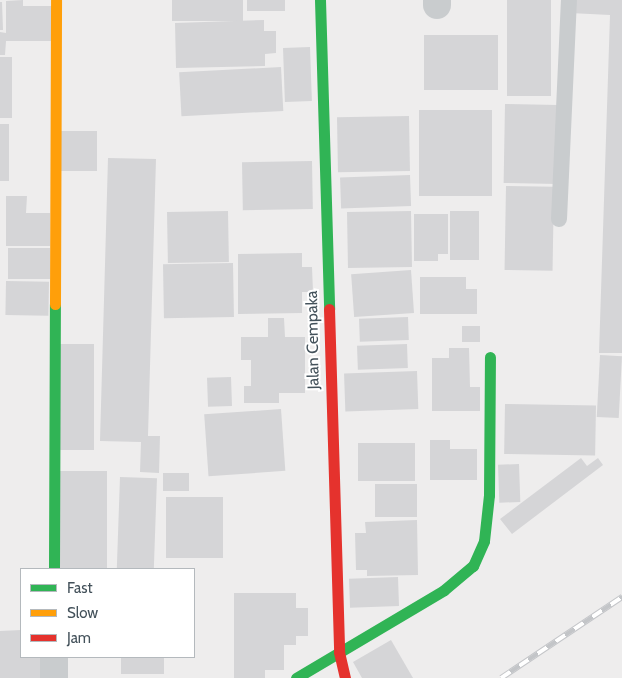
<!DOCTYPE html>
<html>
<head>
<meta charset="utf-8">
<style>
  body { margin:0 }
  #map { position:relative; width:622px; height:678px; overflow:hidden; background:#eeeded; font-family:Cabin,sans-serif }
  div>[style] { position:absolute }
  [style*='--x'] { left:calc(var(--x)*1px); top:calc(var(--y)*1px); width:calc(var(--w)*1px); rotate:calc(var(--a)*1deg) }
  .building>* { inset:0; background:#d5d5d7; transform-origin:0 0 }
  .lane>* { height:16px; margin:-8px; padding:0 8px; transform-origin:8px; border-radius:8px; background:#c9ccce }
  .street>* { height:28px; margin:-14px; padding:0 14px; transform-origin:14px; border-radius:14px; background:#c9ccce }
  .fast>* { height:11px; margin:-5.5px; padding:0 5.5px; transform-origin:5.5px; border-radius:5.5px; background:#30b455 }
  .slow>* { height:11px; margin:-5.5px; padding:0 5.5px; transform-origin:5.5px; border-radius:5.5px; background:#ff9f0a }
  .jam>* { height:11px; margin:-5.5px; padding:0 5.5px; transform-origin:5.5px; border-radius:5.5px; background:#e5322d }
  .rail>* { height:5.5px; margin-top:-2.75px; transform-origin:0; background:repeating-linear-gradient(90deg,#fff 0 11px,#c3c5c8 0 22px); box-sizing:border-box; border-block:1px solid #c3c5c8 }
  span { translate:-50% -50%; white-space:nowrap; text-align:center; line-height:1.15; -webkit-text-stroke:4px #fff; paint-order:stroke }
  .street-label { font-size:16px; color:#43515a }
  .legend { position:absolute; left:20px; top:568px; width:175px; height:90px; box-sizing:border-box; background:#fff; border:1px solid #b4b9bd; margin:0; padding:6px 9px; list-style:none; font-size:15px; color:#43515a }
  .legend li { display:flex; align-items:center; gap:10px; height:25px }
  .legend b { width:25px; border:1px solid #b4b9bd }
</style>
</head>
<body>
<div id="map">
  <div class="building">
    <div style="clip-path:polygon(23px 0,23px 6px,53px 6px,54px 41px,6px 41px,5px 55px,0 55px,0 32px,6px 33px,6px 1px)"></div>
    <div style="left:172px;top:0;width:71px;height:21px"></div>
    <div style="left:247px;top:0;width:38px;height:11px"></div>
    <div style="left:507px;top:0;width:44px;height:96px"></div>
    <div style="clip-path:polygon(571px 0,622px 0,622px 353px,599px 353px,610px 15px,570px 13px)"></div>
    <div style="clip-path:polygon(0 2px,2px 2px,3px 30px,0 30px)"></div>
    <div style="clip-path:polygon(264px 20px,264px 31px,276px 31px,276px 53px,265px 54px,265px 66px,176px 68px,175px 23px)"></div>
    <div style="left:424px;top:35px;width:74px;height:55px"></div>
    <div style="left:310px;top:47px;width:54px;height:27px;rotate:88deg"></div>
    <div style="left:0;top:57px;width:12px;height:61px"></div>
    <div style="left:281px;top:67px;width:44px;height:102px;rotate:87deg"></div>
    <div style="left:505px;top:104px;width:53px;height:79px;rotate:1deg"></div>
    <div style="left:419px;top:110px;width:73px;height:86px"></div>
    <div style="left:409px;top:116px;width:55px;height:72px;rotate:89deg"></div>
    <div style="left:0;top:124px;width:9px;height:57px"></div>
    <div style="left:57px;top:131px;width:40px;height:40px"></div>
    <div style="clip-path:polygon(108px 158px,156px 159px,148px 436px,160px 436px,159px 473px,140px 472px,141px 442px,100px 441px)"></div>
    <div style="left:312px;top:161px;width:48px;height:70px;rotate:89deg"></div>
    <div style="left:410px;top:175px;width:31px;height:70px;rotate:88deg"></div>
    <div style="left:506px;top:186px;width:48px;height:84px;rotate:1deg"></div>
    <div style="clip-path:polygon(6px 196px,27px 196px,26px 213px,50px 213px,50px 246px,6px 246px)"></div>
    <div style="left:228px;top:211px;width:51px;height:61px;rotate:89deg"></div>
    <div style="left:411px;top:211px;width:56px;height:64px;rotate:89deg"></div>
    <div style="left:450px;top:211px;width:29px;height:49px"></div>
    <div style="clip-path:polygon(414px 214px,448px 214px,448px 254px,438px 254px,438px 261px,414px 261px)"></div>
    <div style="left:50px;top:248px;width:31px;height:42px;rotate:90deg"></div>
    <div style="clip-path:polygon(302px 253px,302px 267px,312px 267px,313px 292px,302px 292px,302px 313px,238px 314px,238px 254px)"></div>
    <div style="left:233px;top:263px;width:54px;height:70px;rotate:89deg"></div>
    <div style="left:411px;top:270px;width:43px;height:60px;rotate:86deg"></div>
    <div style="clip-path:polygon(420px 277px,466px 277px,466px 289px,477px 289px,477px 314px,420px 314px)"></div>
    <div style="left:6px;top:281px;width:43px;height:34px;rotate:1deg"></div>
    <div style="left:408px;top:317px;width:23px;height:49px;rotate:88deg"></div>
    <div style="clip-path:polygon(268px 318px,284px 318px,285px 337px,305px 337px,305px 393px,279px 393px,279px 403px,244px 403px,244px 386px,251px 386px,251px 360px,241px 360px,241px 337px,268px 337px)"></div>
    <div style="left:462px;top:326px;width:18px;height:16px"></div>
    <div style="left:57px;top:344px;width:37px;height:106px"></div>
    <div style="left:407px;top:344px;width:24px;height:50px;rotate:88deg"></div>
    <div style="clip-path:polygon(449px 348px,469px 348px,470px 387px,480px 387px,480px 411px,432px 411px,432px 358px,449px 358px)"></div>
    <div style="left:600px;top:355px;width:22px;height:62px;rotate:3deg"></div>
    <div style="left:417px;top:371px;width:38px;height:73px;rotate:88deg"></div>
    <div style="left:231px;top:377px;width:29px;height:24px;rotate:88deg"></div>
    <div style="left:505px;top:404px;width:91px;height:50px;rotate:1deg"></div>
    <div style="left:281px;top:409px;width:62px;height:77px;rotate:86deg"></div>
    <div style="clip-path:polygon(430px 440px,450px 440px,450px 449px,477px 449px,477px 480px,430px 480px)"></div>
    <div style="left:415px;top:443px;width:38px;height:57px;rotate:90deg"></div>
    <div style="clip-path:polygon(581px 458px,587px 466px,598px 458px,603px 465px,512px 534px,500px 519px)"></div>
    <div style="left:519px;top:464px;width:38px;height:21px;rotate:88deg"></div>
    <div style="left:58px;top:471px;width:49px;height:98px"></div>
    <div style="left:189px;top:473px;width:18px;height:26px;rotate:90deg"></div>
    <div style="left:120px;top:477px;width:37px;height:92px;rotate:2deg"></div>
    <div style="left:375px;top:484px;width:42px;height:33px"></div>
    <div style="left:166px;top:497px;width:57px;height:61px"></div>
    <div style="clip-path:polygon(417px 520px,418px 575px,367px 576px,367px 570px,356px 570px,355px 533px,366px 533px,365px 522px)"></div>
    <div style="left:398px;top:577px;width:29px;height:49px;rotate:88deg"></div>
    <div style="clip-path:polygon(234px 593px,296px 593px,296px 608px,308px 608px,308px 636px,296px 636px,296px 645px,284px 645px,284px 670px,265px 670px,265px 678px,234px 678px)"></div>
    <div style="clip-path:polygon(21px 630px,21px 657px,47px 657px,47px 678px,0 678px,0 631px)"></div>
    <div style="clip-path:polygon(391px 640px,413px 678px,362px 678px,353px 662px)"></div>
    <div style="left:121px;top:657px;width:43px;height:17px"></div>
  </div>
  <div class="lane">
    <div style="--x:559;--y:219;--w:219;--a:-87.4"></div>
  </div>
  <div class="street">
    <div style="--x:437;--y:0;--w:5;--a:90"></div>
    <div style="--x:54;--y:657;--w:21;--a:90"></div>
  </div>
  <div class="fast">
    <div style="--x:320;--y:0;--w:309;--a:88.3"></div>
    <div style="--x:54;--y:569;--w:265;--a:-89.8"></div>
    <div style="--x:296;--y:678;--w:172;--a:-30.7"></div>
    <div style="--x:444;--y:590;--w:38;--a:-40"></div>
    <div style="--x:473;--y:566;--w:27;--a:-66"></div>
    <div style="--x:484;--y:541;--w:46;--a:-83.8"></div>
    <div style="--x:489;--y:495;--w:138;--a:-89.6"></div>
  </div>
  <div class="slow">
    <div style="--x:55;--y:304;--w:304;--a:-89.8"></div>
  </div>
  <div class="jam">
    <div style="--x:329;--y:309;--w:343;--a:88.3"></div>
    <div style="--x:339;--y:652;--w:27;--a:77"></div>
  </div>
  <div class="rail">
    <div style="--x:501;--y:678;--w:146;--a:-33.8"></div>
  </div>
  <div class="street-label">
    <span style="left:313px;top:340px;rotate:-91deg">Jalan Cempaka</span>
  </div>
  <ul class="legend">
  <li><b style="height:6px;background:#30b455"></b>Fast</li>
  <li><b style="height:6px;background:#ff9f0a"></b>Slow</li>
  <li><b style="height:6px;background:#e5322d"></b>Jam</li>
  </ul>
</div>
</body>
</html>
